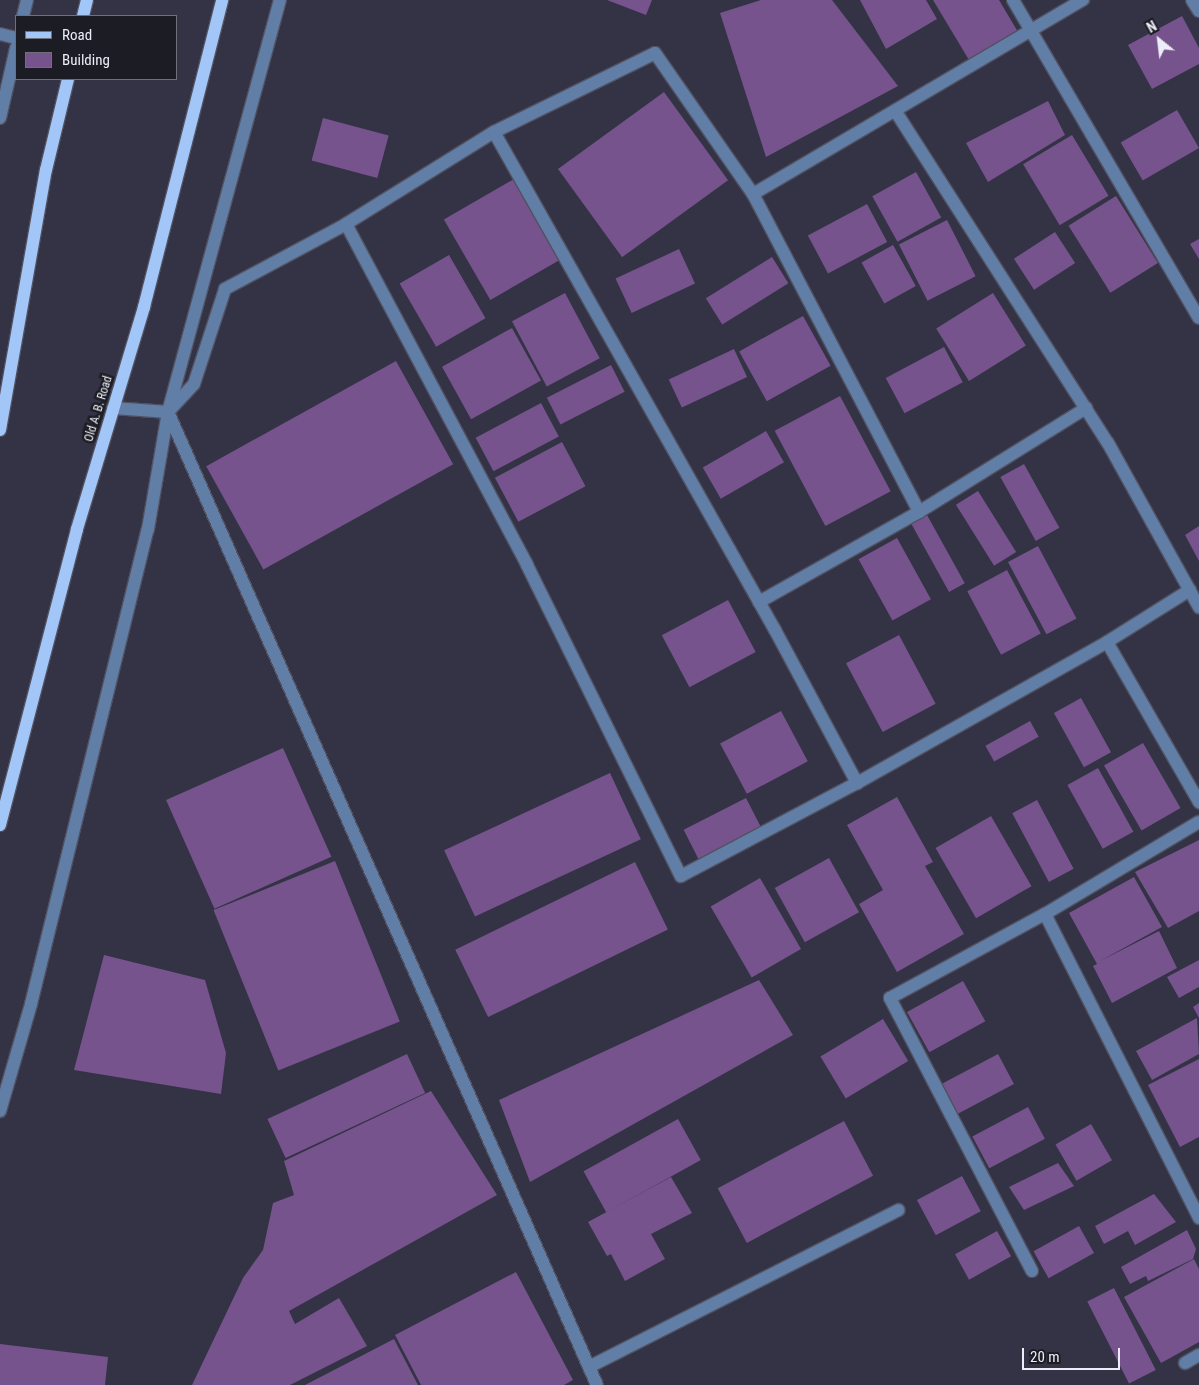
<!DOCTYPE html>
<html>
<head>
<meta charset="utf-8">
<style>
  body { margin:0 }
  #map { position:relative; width:1199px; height:1385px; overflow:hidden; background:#333345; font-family:"Roboto Condensed",sans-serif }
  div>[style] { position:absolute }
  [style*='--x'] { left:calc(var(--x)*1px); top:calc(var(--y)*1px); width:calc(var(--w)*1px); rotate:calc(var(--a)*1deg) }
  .building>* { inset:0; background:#76538c; transform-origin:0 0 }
  .roads { filter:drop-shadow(1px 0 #515162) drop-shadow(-1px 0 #515162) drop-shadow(0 1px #515162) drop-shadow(0 -1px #515162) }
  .minor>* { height:12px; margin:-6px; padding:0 6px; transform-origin:6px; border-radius:6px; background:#617ea6 }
  .major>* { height:12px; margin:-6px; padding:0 6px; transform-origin:6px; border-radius:6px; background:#a2c6f7 }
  span { translate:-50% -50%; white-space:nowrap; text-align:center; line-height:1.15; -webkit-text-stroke:5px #1c1c24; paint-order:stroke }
  .street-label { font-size:12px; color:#ecedf8 }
  .legend { position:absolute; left:15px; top:15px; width:162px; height:65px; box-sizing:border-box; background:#1c1c24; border:1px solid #6f7079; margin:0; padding:6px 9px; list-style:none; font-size:15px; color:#ecedf8 }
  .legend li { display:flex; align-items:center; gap:10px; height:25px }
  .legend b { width:25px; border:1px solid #6f7079 }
  .north { position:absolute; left:1134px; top:15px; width:50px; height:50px; -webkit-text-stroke:4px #1c1c24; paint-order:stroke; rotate:331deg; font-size:14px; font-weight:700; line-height:20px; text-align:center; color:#ecedf8 }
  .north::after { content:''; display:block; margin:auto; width:18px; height:22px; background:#ecedf8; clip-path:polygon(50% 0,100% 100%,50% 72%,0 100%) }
  .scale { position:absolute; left:1022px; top:1348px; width:98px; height:22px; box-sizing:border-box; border:2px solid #ecedf8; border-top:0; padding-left:6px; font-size:15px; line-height:18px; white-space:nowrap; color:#ecedf8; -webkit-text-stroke:4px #1c1c24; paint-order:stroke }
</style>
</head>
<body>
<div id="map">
  <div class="building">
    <div style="clip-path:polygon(607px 0,652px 0,646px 15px)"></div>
    <div style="clip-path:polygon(761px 0,832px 0,898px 86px,766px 157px,720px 13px)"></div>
    <div style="clip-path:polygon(860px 0,926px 0,937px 19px,886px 49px)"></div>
    <div style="clip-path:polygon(933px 0,999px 0,1018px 32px,969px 60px)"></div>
    <div style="clip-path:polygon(1182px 16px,1199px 48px,1199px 64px,1152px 89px,1128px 45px)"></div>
    <div style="left:664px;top:92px;width:109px;height:131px;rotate:54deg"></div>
    <div style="clip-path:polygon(1048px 101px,1065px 135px,988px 182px,966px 143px)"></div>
    <div style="left:1177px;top:110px;width:44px;height:65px;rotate:60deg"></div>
    <div style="left:323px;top:118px;width:68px;height:44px;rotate:15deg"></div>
    <div style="left:1072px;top:135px;width:71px;height:57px;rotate:59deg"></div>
    <div style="left:916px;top:172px;width:52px;height:50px;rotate:61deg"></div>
    <div style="left:514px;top:179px;width:93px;height:81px;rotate:60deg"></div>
    <div style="left:1116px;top:196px;width:79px;height:56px;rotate:58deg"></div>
    <div style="left:867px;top:204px;width:43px;height:67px;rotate:62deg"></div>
    <div style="left:947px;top:220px;width:63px;height:54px;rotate:63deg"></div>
    <div style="left:1055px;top:232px;width:37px;height:49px;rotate:57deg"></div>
    <div style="clip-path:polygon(1199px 239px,1199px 259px,1190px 244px)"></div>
    <div style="left:893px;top:245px;width:47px;height:36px;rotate:61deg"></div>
    <div style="left:679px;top:249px;width:38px;height:70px;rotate:65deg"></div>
    <div style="left:449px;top:255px;width:73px;height:57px;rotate:60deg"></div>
    <div style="left:772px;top:257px;width:31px;height:78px;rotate:58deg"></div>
    <div style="left:565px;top:293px;width:74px;height:60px;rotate:62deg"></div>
    <div style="left:993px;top:293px;width:62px;height:67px;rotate:58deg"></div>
    <div style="left:803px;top:316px;width:57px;height:73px;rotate:61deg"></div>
    <div style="left:512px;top:328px;width:60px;height:80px;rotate:61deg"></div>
    <div style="left:944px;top:347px;width:40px;height:66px;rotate:62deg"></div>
    <div style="left:734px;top:349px;width:31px;height:72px;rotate:65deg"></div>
    <div style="left:396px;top:361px;width:118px;height:217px;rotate:61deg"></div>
    <div style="left:611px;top:365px;width:30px;height:72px;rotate:63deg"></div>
    <div style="left:840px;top:396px;width:108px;height:74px;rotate:62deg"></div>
    <div style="left:541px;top:403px;width:38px;height:74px;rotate:62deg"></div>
    <div style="left:766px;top:431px;width:36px;height:73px;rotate:60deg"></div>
    <div style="left:562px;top:442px;width:50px;height:76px;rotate:62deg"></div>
    <div style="left:1024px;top:464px;width:73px;height:27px;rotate:61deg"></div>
    <div style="left:978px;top:491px;width:72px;height:26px;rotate:58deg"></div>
    <div style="left:927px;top:515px;width:78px;height:18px;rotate:61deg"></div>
    <div style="clip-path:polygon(1199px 526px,1199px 561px,1185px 535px)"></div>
    <div style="left:897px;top:538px;width:70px;height:44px;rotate:61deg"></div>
    <div style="left:1038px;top:546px;width:82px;height:34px;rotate:62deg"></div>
    <div style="left:1007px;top:570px;width:72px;height:45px;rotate:62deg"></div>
    <div style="left:728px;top:600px;width:59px;height:75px;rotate:62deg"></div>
    <div style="left:899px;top:635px;width:78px;height:60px;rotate:62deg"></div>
    <div style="left:1081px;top:698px;width:62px;height:31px;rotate:61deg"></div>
    <div style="left:781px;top:711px;width:57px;height:69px;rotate:62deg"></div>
    <div style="left:1030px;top:721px;width:18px;height:51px;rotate:61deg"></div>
    <div style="left:1143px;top:743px;width:75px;height:45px;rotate:60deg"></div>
    <div style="left:283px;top:748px;width:119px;height:128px;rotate:66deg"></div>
    <div style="left:1098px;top:768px;width:73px;height:35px;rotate:61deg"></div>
    <div style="left:610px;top:773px;width:73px;height:183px;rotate:65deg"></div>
    <div style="clip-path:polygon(897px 797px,933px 862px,925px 866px,964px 934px,897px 972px,859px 904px,883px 890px,847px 825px)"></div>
    <div style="left:746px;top:798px;width:38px;height:70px;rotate:63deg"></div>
    <div style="left:1037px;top:800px;width:78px;height:28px;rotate:62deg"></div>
    <div style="left:991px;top:816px;width:81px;height:64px;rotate:60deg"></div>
    <div style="clip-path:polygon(1199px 840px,1199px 911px,1168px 928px,1135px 872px)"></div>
    <div style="left:829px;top:858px;width:62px;height:62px;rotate:61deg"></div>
    <div style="left:335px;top:861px;width:173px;height:131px;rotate:68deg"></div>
    <div style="left:635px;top:862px;width:75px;height:200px;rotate:64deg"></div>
    <div style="clip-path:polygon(1134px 877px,1162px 927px,1100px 961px,1159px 931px,1177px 968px,1112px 1003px,1093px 966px,1097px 964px,1069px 913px)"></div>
    <div style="left:760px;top:878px;width:82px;height:57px;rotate:60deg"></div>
    <div style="clip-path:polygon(104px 955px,205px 980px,226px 1053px,221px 1094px,74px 1070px)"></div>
    <div style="clip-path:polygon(1199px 960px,1199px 987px,1179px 998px,1167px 977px)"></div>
    <div style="clip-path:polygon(759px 980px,793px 1035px,530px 1182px,499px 1100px)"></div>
    <div style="left:963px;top:981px;width:46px;height:64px;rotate:61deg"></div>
    <div style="clip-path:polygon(1199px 1003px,1199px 1018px,1193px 1007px)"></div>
    <div style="clip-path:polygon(1197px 1018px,1199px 1054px,1152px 1080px,1136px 1051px)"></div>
    <div style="left:883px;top:1019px;width:49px;height:73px;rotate:59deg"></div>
    <div style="left:407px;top:1054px;width:43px;height:154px;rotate:65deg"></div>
    <div style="left:998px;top:1054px;width:34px;height:64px;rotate:62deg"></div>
    <div style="clip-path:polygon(1199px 1059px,1199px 1137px,1180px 1147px,1148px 1085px)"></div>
    <div style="clip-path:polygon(431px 1091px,497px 1195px,289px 1311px,295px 1324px,339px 1298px,367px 1346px,290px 1385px,192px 1385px,243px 1278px,263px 1250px,273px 1203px,294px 1195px,284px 1161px)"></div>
    <div style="left:1028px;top:1107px;width:36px;height:63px;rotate:62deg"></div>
    <div style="left:678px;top:1119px;width:47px;height:108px;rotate:61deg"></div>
    <div style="left:844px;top:1121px;width:62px;height:143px;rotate:62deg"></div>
    <div style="left:1091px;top:1124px;width:42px;height:41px;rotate:60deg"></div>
    <div style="clip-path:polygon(1058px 1163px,1074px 1186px,1024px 1210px,1009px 1187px)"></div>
    <div style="left:962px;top:1176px;width:40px;height:51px;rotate:62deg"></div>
    <div style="clip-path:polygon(671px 1177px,692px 1213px,651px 1234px,665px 1259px,625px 1281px,611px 1254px,607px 1256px,588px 1222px)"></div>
    <div style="clip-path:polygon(1154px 1194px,1176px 1222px,1135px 1245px,1128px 1231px,1104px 1244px,1095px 1226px)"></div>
    <div style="left:1079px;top:1226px;width:31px;height:52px;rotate:61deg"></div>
    <div style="clip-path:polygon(1187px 1230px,1196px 1249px,1193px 1259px,1148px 1281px,1146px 1276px,1130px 1284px,1121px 1267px)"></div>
    <div style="left:997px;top:1231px;width:29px;height:48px;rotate:61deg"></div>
    <div style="clip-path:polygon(1194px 1259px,1199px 1269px,1199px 1342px,1161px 1363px,1124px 1297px)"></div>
    <div style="clip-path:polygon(516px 1272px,573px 1380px,564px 1385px,421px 1385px,395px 1335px)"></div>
    <div style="left:1114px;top:1288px;width:92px;height:30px;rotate:63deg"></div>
    <div style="clip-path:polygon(394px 1339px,418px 1385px,305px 1385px)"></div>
    <div style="clip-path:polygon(0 1344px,108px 1357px,105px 1385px,0 1385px)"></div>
  </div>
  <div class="roads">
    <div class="minor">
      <div style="--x:1013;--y:0;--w:368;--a:59.7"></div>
      <div style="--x:1192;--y:0;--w:13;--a:58"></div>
      <div style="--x:23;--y:16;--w:16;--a:-76"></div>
      <div style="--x:0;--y:34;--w:16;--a:14"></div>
      <div style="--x:896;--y:112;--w:393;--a:57.4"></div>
      <div style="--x:1108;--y:443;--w:188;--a:61"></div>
      <div style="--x:0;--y:118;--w:72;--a:-77.1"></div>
      <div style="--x:494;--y:132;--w:572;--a:60.57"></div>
      <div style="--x:775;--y:630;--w:174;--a:61.8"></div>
      <div style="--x:753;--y:194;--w:383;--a:-30.5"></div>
      <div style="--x:346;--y:224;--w:386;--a:62"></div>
      <div style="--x:527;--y:565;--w:347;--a:63.7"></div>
      <div style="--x:681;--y:876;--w:199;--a:-27.9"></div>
      <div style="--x:857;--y:783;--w:287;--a:-29.4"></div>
      <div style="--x:1107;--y:642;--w:98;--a:-32.1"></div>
      <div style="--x:113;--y:408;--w:55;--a:4.2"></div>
      <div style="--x:168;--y:412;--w:38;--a:-47"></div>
      <div style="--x:194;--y:384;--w:100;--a:-71.9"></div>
      <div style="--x:225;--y:289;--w:137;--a:-28.2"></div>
      <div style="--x:346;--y:224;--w:174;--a:-31.9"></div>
      <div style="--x:494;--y:132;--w:179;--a:-26.1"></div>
      <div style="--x:655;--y:53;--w:172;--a:55.2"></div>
      <div style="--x:753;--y:194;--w:359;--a:62.4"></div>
      <div style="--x:168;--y:412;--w:1063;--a:66.21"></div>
      <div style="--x:759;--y:602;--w:184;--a:-29.4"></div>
      <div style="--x:919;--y:512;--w:197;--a:-31.9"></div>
      <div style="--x:1107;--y:642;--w:185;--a:60.1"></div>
      <div style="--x:1045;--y:914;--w:341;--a:63.1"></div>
      <div style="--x:0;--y:1111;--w:111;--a:-73.8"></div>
      <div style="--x:31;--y:1004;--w:489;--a:-76.2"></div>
      <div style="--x:148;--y:529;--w:119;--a:-80.3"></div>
      <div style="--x:168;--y:412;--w:427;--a:-74.8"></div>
      <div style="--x:1032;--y:1271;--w:308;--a:-117.5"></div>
      <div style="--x:890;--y:998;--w:176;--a:-28.5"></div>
      <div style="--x:1045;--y:914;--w:179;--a:-30.9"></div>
      <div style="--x:1185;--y:1363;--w:16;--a:-30"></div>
      <div style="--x:589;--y:1367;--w:347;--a:-26.9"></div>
    </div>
    <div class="major">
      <div style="--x:83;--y:16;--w:16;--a:-76"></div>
      <div style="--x:0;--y:430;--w:264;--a:-80"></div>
      <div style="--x:46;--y:170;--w:94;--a:-76.4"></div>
      <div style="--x:0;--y:825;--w:306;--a:-75.4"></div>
      <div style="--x:77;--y:529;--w:232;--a:-73.2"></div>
      <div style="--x:144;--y:307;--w:317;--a:-75.7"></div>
    </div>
  </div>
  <div class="street-label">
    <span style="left:99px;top:409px;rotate:-73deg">Old A. B. Road</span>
  </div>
  <ul class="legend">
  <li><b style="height:6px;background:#a2c6f7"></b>Road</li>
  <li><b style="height:14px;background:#76538c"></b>Building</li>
  </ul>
  <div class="north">N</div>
  <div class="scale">20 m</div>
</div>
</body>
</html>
